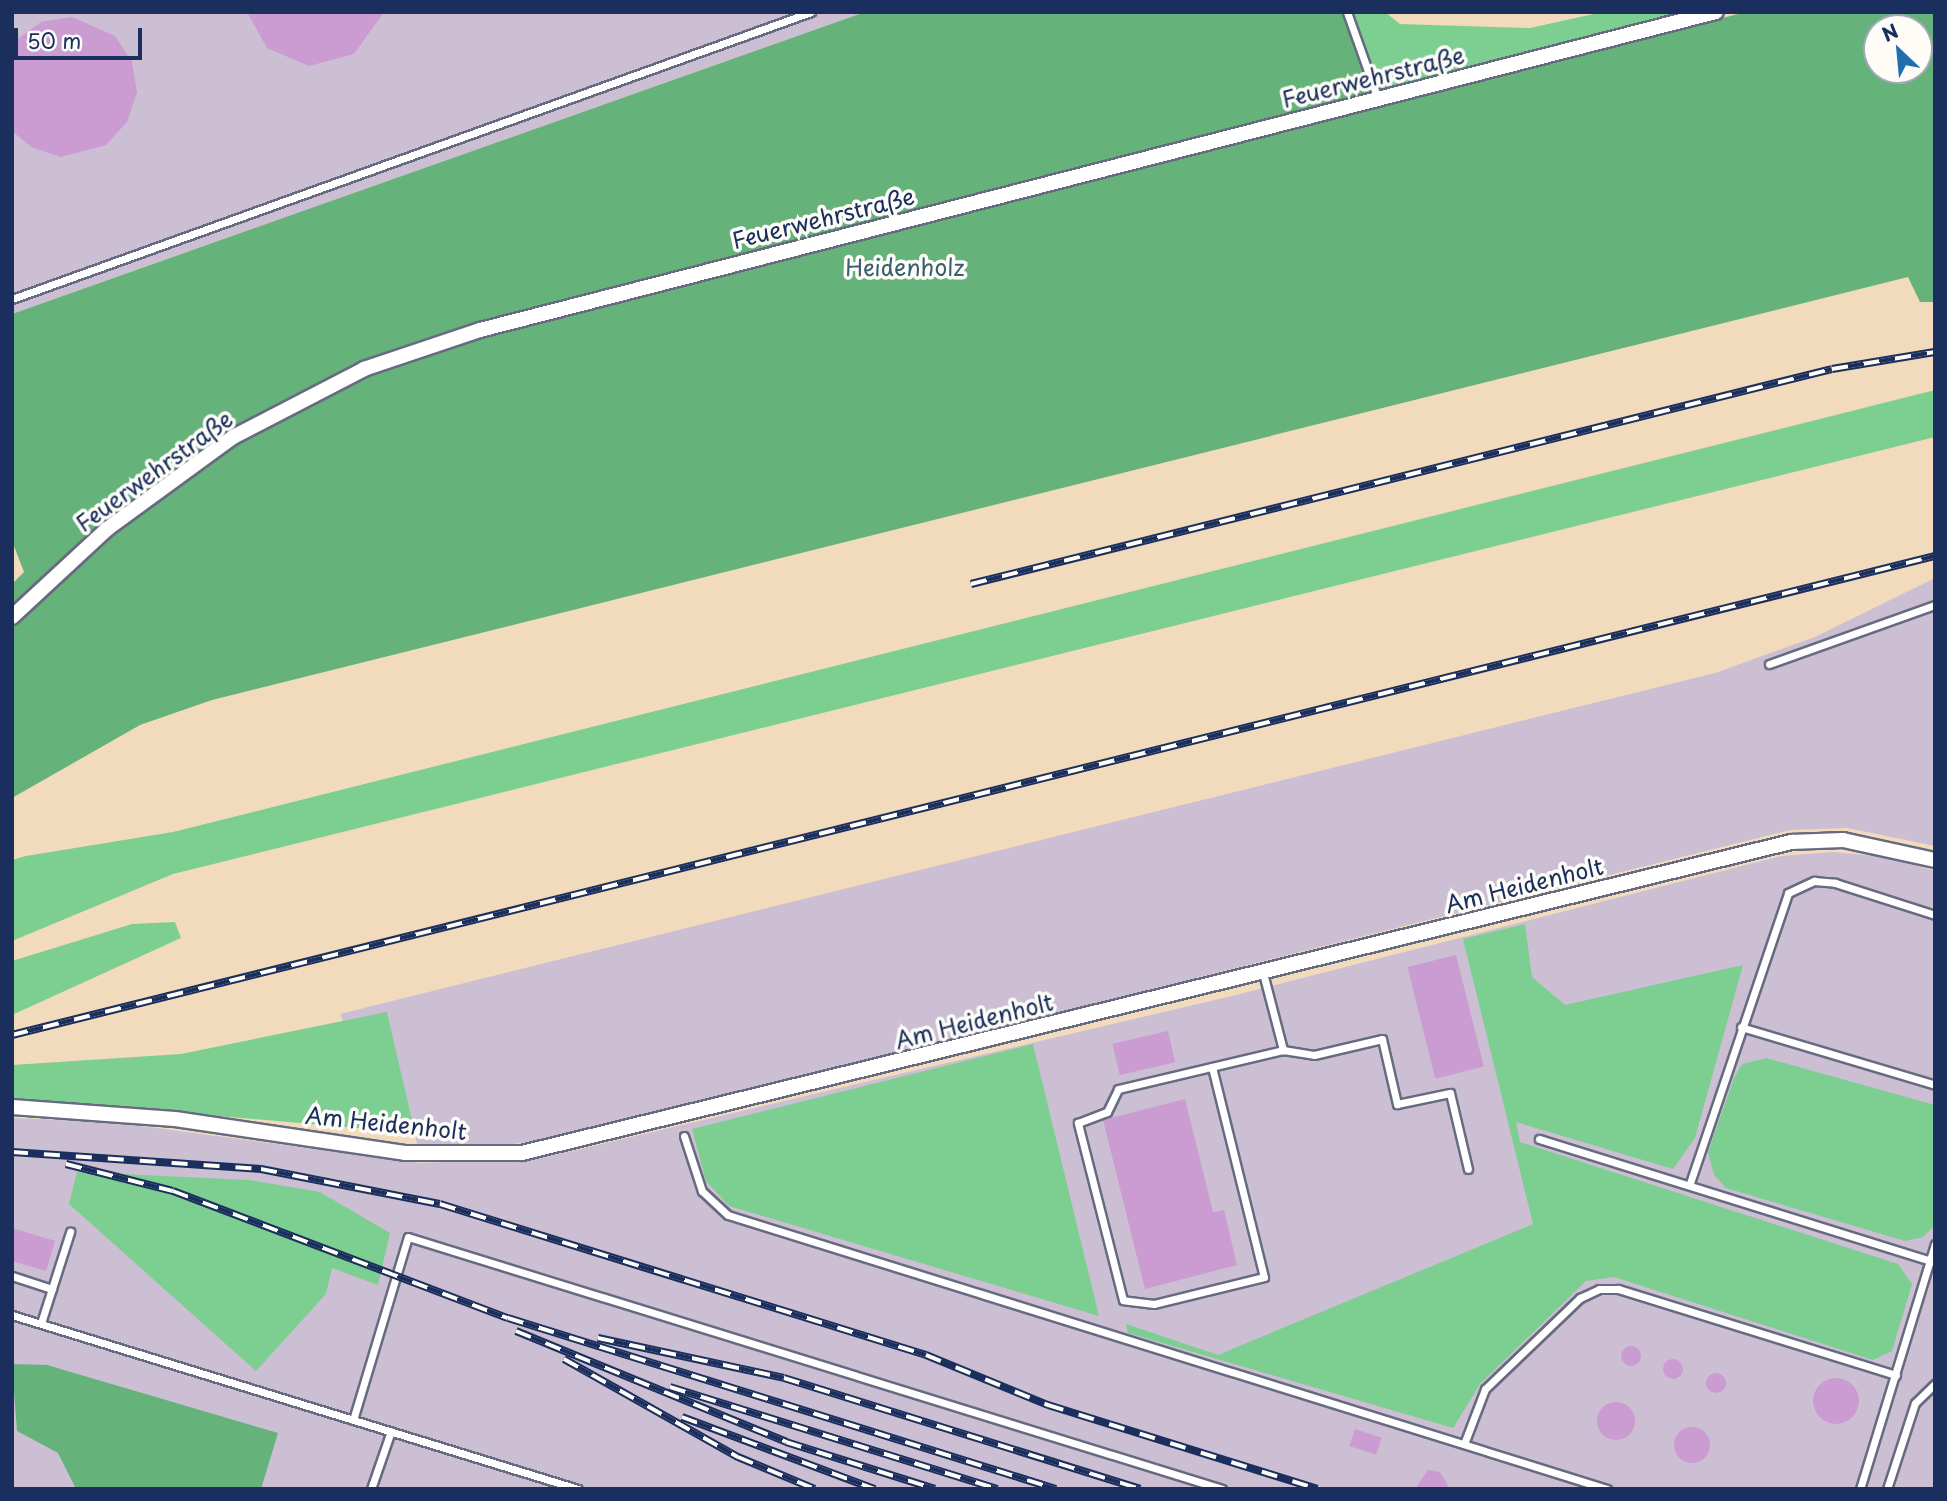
<!DOCTYPE html>
<html>
<head>
<meta charset="utf-8">
<style>
  body { margin:0 }
  #map { position:relative; width:1947px; height:1501px; overflow:hidden; background:#f2dbbc; font-family:"Playpen Sans",sans-serif }
  div>[style] { position:absolute }
  [style*='--x'] { left:calc(var(--x)*1px); top:calc(var(--y)*1px); width:calc(var(--w)*1px); rotate:calc(var(--a)*1deg) }
  .industrial>* { inset:0; background:#ccbed3 }
  .green>* { inset:0; background:#7dcf91 }
  .forest>* { inset:0; background:#66b27b }
  .building>* { inset:0; background:#cb9cd2; transform-origin:0 0 }
  .round { border-radius:50% }
  .roads { filter:drop-shadow(2px 0 #666b7f) drop-shadow(-2px 0 #666b7f) drop-shadow(0 2px #666b7f) drop-shadow(0 -2px #666b7f) }
  .service>* { height:7px; margin:-3.5px; padding:0 3.5px; transform-origin:3.5px; border-radius:3.5px; background:#fff }
  .minor>* { height:14px; margin:-7px; padding:0 7px; transform-origin:7px; border-radius:7px; background:#fff }
  .rail>* { height:8px; margin-top:-4px; transform-origin:0; background:repeating-linear-gradient(90deg,#fdfcf7 0 16px,#1b2f5e 0 32px); box-sizing:border-box; border-block:2px solid #1b2f5e }
  span { translate:-50% -50%; white-space:nowrap; text-align:center; line-height:1.15; -webkit-text-stroke:7px #fdfcf7; paint-order:stroke }
  .street-label { font-size:23px; color:#1b2f5e }
  .park-label { font-size:23px; color:#385f6d }
  .frame { position:absolute; inset:0; border:14px solid #1b2f5e; pointer-events:none }
  .north { position:absolute; left:1863px; top:14px; width:70px; height:70px; box-sizing:border-box; background:#fdfcf7; border:2px solid #a3aaba; border-radius:50%; rotate:334deg; font-size:19px; font-weight:700; line-height:28px; text-align:center; color:#1b2f5e }
  .north::after { content:''; display:block; margin:auto; width:24px; height:32px; background:#1f6fb2; clip-path:polygon(50% 0,100% 100%,50% 72%,0 100%) }
  .scale { position:absolute; left:14px; top:28px; width:128px; height:32px; box-sizing:border-box; border:4px solid #1b2f5e; border-top:0; padding-left:9px; font-size:21px; line-height:24px; white-space:nowrap; color:#1b2f5e; -webkit-text-stroke:5px #fdfcf7; paint-order:stroke }
</style>
</head>
<body>
<div id="map">
  <div class="industrial">
    <div style="clip-path:polygon(12px 12px,865px 12px,12px 314px)"></div>
    <div style="clip-path:polygon(1935px 578px,1935px 846px,1847px 828px,1790px 830px,558px 1137px,494px 1147px,417px 1144px,387px 1013px,343px 1021px,340px 1014px,1715px 673px,1815px 637px)"></div>
    <div style="clip-path:polygon(1832px 852px,1887px 857px,1935px 871px,1935px 1489px,12px 1489px,12px 1118px,111px 1122px,420px 1163px,542px 1158px,1236px 995px,1781px 856px)"></div>
  </div>
  <div class="green">
    <div style="clip-path:polygon(1350px 12px,1385px 12px,1400px 24px,1530px 28px,1603px 12px,1686px 12px,1377px 90px)"></div>
    <div style="clip-path:polygon(1935px 390px,1935px 437px,173px 874px,12px 941px,12px 860px,26px 856px,173px 832px)"></div>
    <div style="clip-path:polygon(175px 922px,181px 938px,12px 1015px,12px 961px,132px 924px)"></div>
    <div style="clip-path:polygon(1525px 924px,1532px 977px,1565px 1005px,1743px 965px,1695px 1138px,1673px 1169px,1516px 1122px,1520px 1142px,1898px 1264px,1912px 1284px,1892px 1351px,1873px 1360px,1614px 1277px,1586px 1281px,1480px 1384px,1453px 1428px,1128px 1333px,1126px 1324px,1218px 1355px,1533px 1224px,1463px 939px)"></div>
    <div style="clip-path:polygon(387px 1012px,415px 1133px,12px 1098px,12px 1065px,181px 1054px)"></div>
    <div style="clip-path:polygon(1033px 1044px,1099px 1316px,729px 1206px,706px 1181px,692px 1129px)"></div>
    <div style="clip-path:polygon(1766px 1058px,1935px 1105px,1935px 1225px,1923px 1237px,1905px 1241px,1726px 1188px,1714px 1175px,1708px 1152px,1734px 1078px,1742px 1064px)"></div>
    <div style="clip-path:polygon(77px 1172px,250px 1180px,320px 1192px,390px 1233px,378px 1285px,332px 1268px,326px 1294px,256px 1371px,69px 1204px)"></div>
  </div>
  <div class="forest">
    <div style="clip-path:polygon(evenodd,865px 12px,1343px 12px,1378px 105px,1746px 12px,1935px 12px,1935px 302px,1920px 302px,1908px 277px,212px 700px,140px 725px,12px 798px,12px 584px,24px 572px,12px 541px,12px 314px,865px 12px,1877px 28px,1919px 28px,1919px 70px,1877px 70px,1877px 28px)"></div>
    <div style="clip-path:polygon(12px 1364px,47px 1365px,278px 1433px,261px 1489px,76px 1489px,58px 1453px,17px 1431px)"></div>
  </div>
  <div class="building">
    <div style="clip-path:polygon(247px 12px,384px 12px,354px 54px,309px 66px,267px 48px)"></div>
    <div style="clip-path:polygon(72px 17px,115px 36px,132px 62px,137px 92px,127px 122px,106px 145px,61px 157px,31px 147px,12px 131px,12px 43px,41px 22px)"></div>
    <div style="left:1456px;top:955px;width:115px;height:50px;rotate:76deg"></div>
    <div style="left:1168px;top:1031px;width:32px;height:57px;rotate:77deg"></div>
    <div style="clip-path:polygon(1185px 1099px,1213px 1212px,1224px 1210px,1237px 1265px,1145px 1289px,1103px 1120px)"></div>
    <div style="clip-path:polygon(12px 1228px,55px 1241px,46px 1271px,12px 1261px)"></div>
    <div class="round" style="left:1621px;top:1346px;width:20px;height:20px"></div>
    <div class="round" style="left:1663px;top:1359px;width:20px;height:20px"></div>
    <div class="round" style="left:1706px;top:1373px;width:20px;height:20px"></div>
    <div class="round" style="left:1813px;top:1378px;width:46px;height:46px"></div>
    <div class="round" style="left:1597px;top:1402px;width:38px;height:38px"></div>
    <div class="round" style="left:1674px;top:1427px;width:36px;height:36px"></div>
    <div style="left:1355px;top:1429px;width:28px;height:18px;rotate:18deg"></div>
    <div style="clip-path:polygon(1428px 1470px,1440px 1472px,1450px 1489px,1415px 1489px)"></div>
  </div>
  <div class="roads">
    <div class="service">
      <div style="--x:1347;--y:12;--w:92;--a:70.4"></div>
      <div style="--x:12;--y:299;--w:849;--a:-19.76"></div>
      <div style="--x:1769;--y:664;--w:176;--a:-19.6"></div>
      <div style="--x:1263;--y:973;--w:80;--a:75.4"></div>
      <div style="--x:1283;--y:1050;--w:31;--a:9"></div>
      <div style="--x:1314;--y:1055;--w:70;--a:-13.2"></div>
      <div style="--x:1382;--y:1039;--w:67;--a:77"></div>
      <div style="--x:1397;--y:1104;--w:54;--a:-11.7"></div>
      <div style="--x:1450;--y:1093;--w:78;--a:76.7"></div>
      <div style="--x:1741;--y:1027;--w:202;--a:16.6"></div>
      <div style="--x:1212;--y:1067;--w:216;--a:76.1"></div>
      <div style="--x:1264;--y:1277;--w:113;--a:166.2"></div>
      <div style="--x:1154;--y:1304;--w:31;--a:-173"></div>
      <div style="--x:1123;--y:1300;--w:183;--a:-104.3"></div>
      <div style="--x:1078;--y:1123;--w:31;--a:-21"></div>
      <div style="--x:1107;--y:1112;--w:25;--a:-64"></div>
      <div style="--x:1118;--y:1089;--w:170;--a:-13.3"></div>
      <div style="--x:684;--y:1136;--w:58;--a:71.9"></div>
      <div style="--x:702;--y:1191;--w:35;--a:43"></div>
      <div style="--x:728;--y:1215;--w:921;--a:17.31"></div>
      <div style="--x:1539;--y:1139;--w:415;--a:17.3"></div>
      <div style="--x:1690;--y:1183;--w:306;--a:-71.3"></div>
      <div style="--x:1788;--y:893;--w:29;--a:-25"></div>
      <div style="--x:1814;--y:881;--w:21;--a:5"></div>
      <div style="--x:1835;--y:883;--w:105;--a:17.7"></div>
      <div style="--x:12;--y:1276;--w:42;--a:18"></div>
      <div style="--x:12;--y:1315;--w:592;--a:17.09"></div>
      <div style="--x:41;--y:1323;--w:96;--a:-72.3"></div>
      <div style="--x:353;--y:1420;--w:191;--a:-73.3"></div>
      <div style="--x:408;--y:1237;--w:852;--a:17.2"></div>
      <div style="--x:1464;--y:1444;--w:59;--a:-69.1"></div>
      <div style="--x:1485;--y:1389;--w:132;--a:-43.8"></div>
      <div style="--x:1580;--y:1298;--w:21;--a:-25"></div>
      <div style="--x:1599;--y:1289;--w:19;--a:0"></div>
      <div style="--x:1618;--y:1289;--w:291;--a:17.2"></div>
      <div style="--x:371;--y:1489;--w:61;--a:-71"></div>
      <div style="--x:1860;--y:1489;--w:256;--a:-73"></div>
      <div style="--x:1887;--y:1489;--w:90;--a:-72"></div>
      <div style="--x:1915;--y:1403;--w:28;--a:-44"></div>
    </div>
    <div class="minor">
      <div style="--x:12;--y:617;--w:129;--a:-42.8"></div>
      <div style="--x:107;--y:529;--w:156;--a:-36.1"></div>
      <div style="--x:233;--y:437;--w:148;--a:-27.4"></div>
      <div style="--x:364;--y:369;--w:122;--a:-18.6"></div>
      <div style="--x:480;--y:330;--w:1276;--a:-14.43"></div>
      <div style="--x:12;--y:1107;--w:163;--a:4.2"></div>
      <div style="--x:175;--y:1119;--w:232;--a:8.4"></div>
      <div style="--x:405;--y:1153;--w:117;--a:0"></div>
      <div style="--x:522;--y:1153;--w:1307;--a:-13.77"></div>
      <div style="--x:1791;--y:842;--w:52;--a:-2.2"></div>
      <div style="--x:1843;--y:840;--w:94;--a:12.3"></div>
    </div>
  </div>
  <div class="rail">
    <div style="--x:971;--y:584;--w:887;--a:-14.02"></div>
    <div style="--x:1832;--y:369;--w:104;--a:-9.4"></div>
    <div style="--x:12;--y:1035;--w:1982;--a:-13.99"></div>
    <div style="--x:12;--y:1152;--w:250;--a:3.9"></div>
    <div style="--x:261;--y:1169;--w:182;--a:11.1"></div>
    <div style="--x:440;--y:1204;--w:509;--a:17.26"></div>
    <div style="--x:926;--y:1355;--w:132;--a:22.3"></div>
    <div style="--x:1048;--y:1405;--w:282;--a:17.3"></div>
    <div style="--x:66;--y:1164;--w:110;--a:14.2"></div>
    <div style="--x:173;--y:1191;--w:358;--a:20.8"></div>
    <div style="--x:508;--y:1318;--w:574;--a:17.33"></div>
    <div style="--x:516;--y:1331;--w:292;--a:22.3"></div>
    <div style="--x:786;--y:1442;--w:156;--a:17.5"></div>
    <div style="--x:598;--y:1338;--w:190;--a:12.1"></div>
    <div style="--x:784;--y:1378;--w:373;--a:17.3"></div>
    <div style="--x:564;--y:1359;--w:200;--a:29.4"></div>
    <div style="--x:738;--y:1457;--w:83;--a:22.6"></div>
    <div style="--x:670;--y:1387;--w:343;--a:17.3"></div>
    <div style="--x:682;--y:1417;--w:206;--a:20.5"></div>
  </div>
  <div class="street-label">
    <span style="left:1373px;top:77px;rotate:-14deg">Feuerwehrstraße</span>
    <span style="left:823px;top:218px;rotate:-14deg">Feuerwehrstraße</span>
    <span style="left:154px;top:471px;rotate:-36deg">Feuerwehrstraße</span>
    <span style="left:1524px;top:885px;rotate:-14deg">Am Heidenholt</span>
    <span style="left:974px;top:1021px;rotate:-14deg">Am Heidenholt</span>
    <span style="left:386px;top:1123px;rotate:6deg">Am Heidenholt</span>
  </div>
  <div class="park-label">
    <span style="left:905px;top:267px">Heidenholz</span>
  </div>
  <div class="frame"></div>
  <div class="north">N</div>
  <div class="scale">50 m</div>
</div>
</body>
</html>
